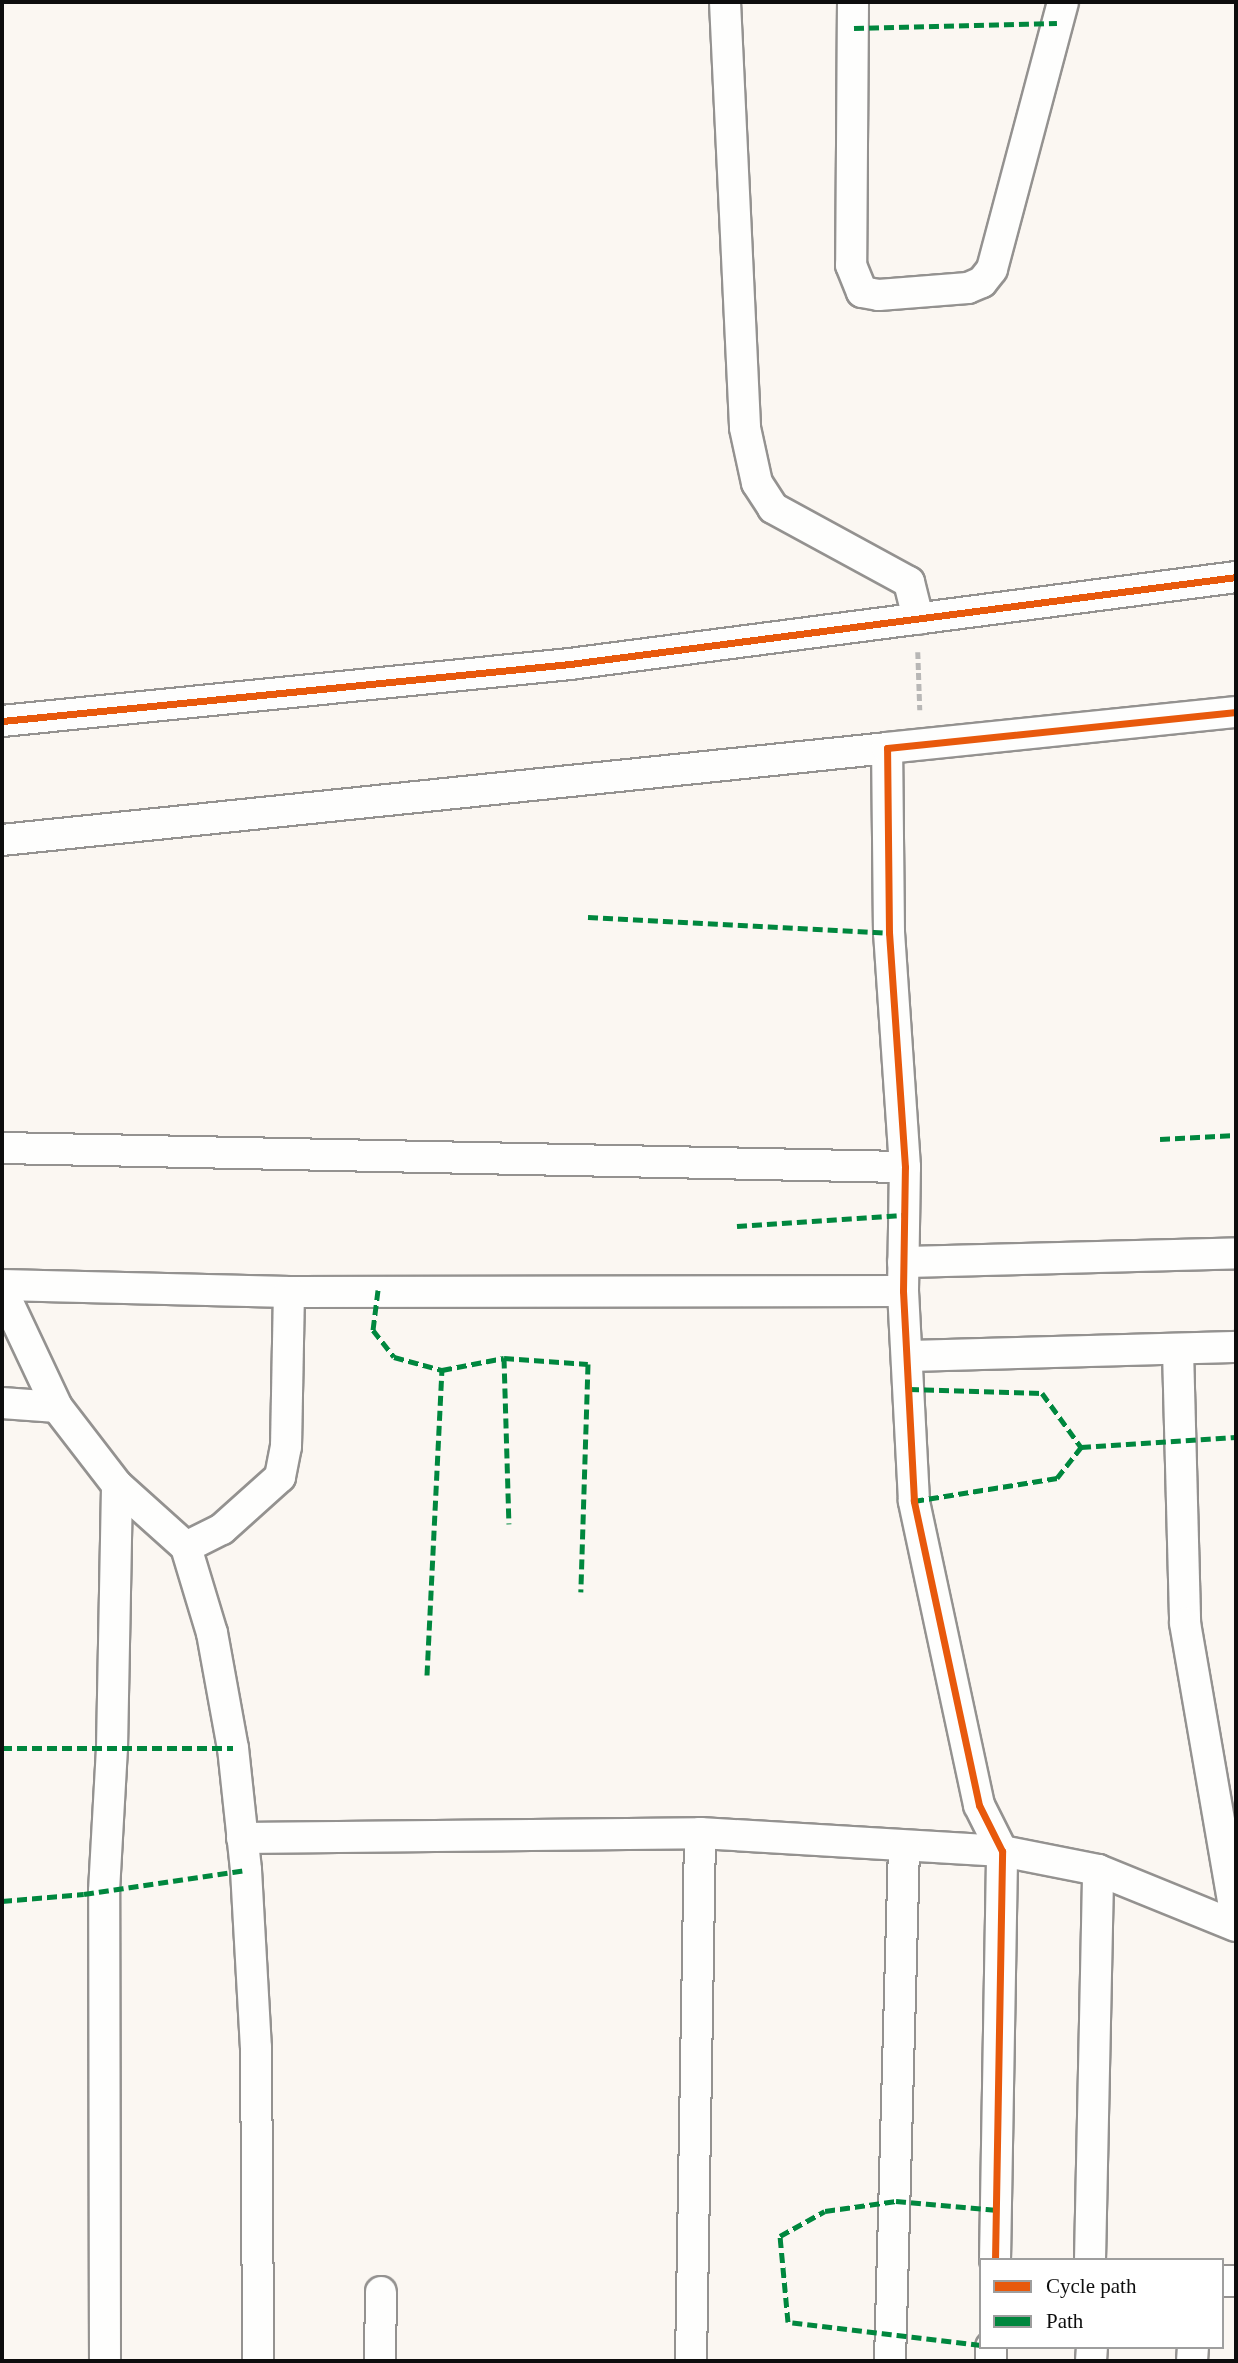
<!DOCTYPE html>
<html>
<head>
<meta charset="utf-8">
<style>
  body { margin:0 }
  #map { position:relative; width:1238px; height:2363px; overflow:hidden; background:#fbf7f2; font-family:Georgia,serif }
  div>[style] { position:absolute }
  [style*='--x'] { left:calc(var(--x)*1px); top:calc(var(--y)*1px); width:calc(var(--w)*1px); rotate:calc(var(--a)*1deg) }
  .path>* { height:4.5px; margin-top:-2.25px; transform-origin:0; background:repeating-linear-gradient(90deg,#b8b7b6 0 7px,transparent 0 10.5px) }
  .roads { filter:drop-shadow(2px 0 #949290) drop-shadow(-2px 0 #949290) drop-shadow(0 2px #949290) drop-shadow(0 -2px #949290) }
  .minor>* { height:30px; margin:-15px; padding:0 15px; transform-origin:15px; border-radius:15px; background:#fefefd }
  .quiet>* { height:5px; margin-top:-2.5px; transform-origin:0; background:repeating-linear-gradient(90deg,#00873e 0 10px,transparent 0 15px) }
  .cycleway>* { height:7px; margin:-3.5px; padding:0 3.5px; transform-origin:3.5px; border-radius:3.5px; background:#e8590c }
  span { translate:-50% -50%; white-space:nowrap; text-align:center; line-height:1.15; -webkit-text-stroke:7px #fff; paint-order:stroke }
  .frame { position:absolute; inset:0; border:4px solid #0d0d0d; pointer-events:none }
  .legend { position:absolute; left:979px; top:2258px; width:245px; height:91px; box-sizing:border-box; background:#fff; border:2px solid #9e9e9e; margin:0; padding:9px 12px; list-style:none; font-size:21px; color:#0d0d0d }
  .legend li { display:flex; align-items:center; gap:14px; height:35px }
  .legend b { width:35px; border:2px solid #9e9e9e }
</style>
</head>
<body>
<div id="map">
  <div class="path">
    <div style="--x:918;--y:652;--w:58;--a:88"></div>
  </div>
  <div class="roads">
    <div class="minor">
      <div style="--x:725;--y:2;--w:426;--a:87.3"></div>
      <div style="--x:745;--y:428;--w:56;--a:77.7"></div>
      <div style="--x:757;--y:483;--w:30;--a:57"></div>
      <div style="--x:773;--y:508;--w:155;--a:28.6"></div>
      <div style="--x:909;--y:582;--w:38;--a:76"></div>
      <div style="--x:853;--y:2;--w:263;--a:90.4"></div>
      <div style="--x:851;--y:265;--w:29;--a:68"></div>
      <div style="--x:862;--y:292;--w:17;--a:10"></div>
      <div style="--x:879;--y:295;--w:89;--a:-4.5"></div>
      <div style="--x:968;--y:288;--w:15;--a:-23"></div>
      <div style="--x:982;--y:282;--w:16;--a:-52"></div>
      <div style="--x:992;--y:269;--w:276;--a:-75.1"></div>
      <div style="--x:2;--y:721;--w:571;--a:-5.73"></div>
      <div style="--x:570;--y:664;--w:672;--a:-7.44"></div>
      <div style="--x:2;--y:840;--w:890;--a:-5.93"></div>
      <div style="--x:2;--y:1148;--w:903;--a:1.21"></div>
      <div style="--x:903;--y:1262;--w:333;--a:-1.5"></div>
      <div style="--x:2;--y:1285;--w:287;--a:1.4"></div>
      <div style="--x:289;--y:1292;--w:614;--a:-0.09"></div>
      <div style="--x:2;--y:1290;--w:129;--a:64.8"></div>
      <div style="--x:57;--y:1407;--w:98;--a:52.4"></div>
      <div style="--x:117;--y:1485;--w:93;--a:41.9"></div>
      <div style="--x:186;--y:1547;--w:90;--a:73.2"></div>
      <div style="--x:212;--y:1633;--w:117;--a:79.7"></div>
      <div style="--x:233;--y:1748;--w:123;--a:83.9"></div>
      <div style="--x:246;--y:1870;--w:178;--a:86.8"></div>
      <div style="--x:256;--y:2048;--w:313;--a:89.6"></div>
      <div style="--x:1178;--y:1350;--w:273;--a:88.5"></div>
      <div style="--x:1185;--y:1623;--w:299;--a:80.2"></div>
      <div style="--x:907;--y:1356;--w:329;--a:-1.6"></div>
      <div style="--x:2;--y:1403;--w:55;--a:4.2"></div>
      <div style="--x:186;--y:1547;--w:40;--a:-26.6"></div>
      <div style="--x:222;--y:1529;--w:78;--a:-41.9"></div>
      <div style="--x:280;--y:1477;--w:31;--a:-79"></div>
      <div style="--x:286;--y:1447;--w:155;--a:-88.9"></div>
      <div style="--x:242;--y:1838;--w:458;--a:-0.6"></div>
      <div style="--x:700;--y:1833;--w:303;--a:3.4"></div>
      <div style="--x:1002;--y:1851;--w:98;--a:11.2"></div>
      <div style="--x:1098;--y:1870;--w:149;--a:22.1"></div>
      <div style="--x:995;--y:2260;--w:409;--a:-89"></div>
      <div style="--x:1002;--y:1851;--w:51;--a:-116.6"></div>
      <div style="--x:979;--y:1805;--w:311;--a:-102.1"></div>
      <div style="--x:914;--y:1501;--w:210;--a:-93"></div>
      <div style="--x:903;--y:1291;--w:124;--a:-89.1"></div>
      <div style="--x:905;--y:1167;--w:235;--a:-93.9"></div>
      <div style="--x:889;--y:933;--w:185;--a:-90.6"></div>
      <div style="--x:887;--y:748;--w:351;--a:-5.9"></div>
      <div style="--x:1090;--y:2260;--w:390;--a:-88.8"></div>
      <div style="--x:1222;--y:2281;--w:14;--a:0"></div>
      <div style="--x:105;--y:2361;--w:470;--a:-90.1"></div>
      <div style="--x:104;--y:1891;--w:143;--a:-86.8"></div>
      <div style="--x:112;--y:1748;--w:263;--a:-88.9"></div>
      <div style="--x:380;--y:2361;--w:69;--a:-89.2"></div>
      <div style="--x:691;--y:2361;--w:528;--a:-89.02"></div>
      <div style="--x:890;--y:2361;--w:515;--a:-88.44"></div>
      <div style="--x:991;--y:2361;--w:14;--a:-90"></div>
      <div style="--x:1091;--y:2361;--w:14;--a:-86"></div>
      <div style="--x:1192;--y:2361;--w:14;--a:-86"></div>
    </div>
  </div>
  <div class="quiet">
    <div style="--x:854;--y:28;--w:203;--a:-1.4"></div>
    <div style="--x:588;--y:917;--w:301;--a:3"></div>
    <div style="--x:1160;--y:1139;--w:76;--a:-3"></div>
    <div style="--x:737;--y:1226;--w:166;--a:-3.8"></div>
    <div style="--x:378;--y:1290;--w:40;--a:97.1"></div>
    <div style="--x:373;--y:1330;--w:34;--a:52"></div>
    <div style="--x:394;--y:1357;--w:50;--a:15.2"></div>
    <div style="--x:442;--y:1370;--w:63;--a:-11"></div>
    <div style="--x:504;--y:1358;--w:84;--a:4.1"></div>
    <div style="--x:588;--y:1364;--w:228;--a:91.8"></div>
    <div style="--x:504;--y:1358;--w:166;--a:88.3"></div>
    <div style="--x:909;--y:1389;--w:133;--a:1.7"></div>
    <div style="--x:1042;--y:1393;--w:67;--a:54.2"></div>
    <div style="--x:914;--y:1501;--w:145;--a:-9.1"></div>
    <div style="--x:1057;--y:1478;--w:39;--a:-52"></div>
    <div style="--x:1081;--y:1447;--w:155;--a:-3.7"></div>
    <div style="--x:427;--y:1675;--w:305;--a:-87.2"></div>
    <div style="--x:2;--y:1748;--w:231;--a:0"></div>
    <div style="--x:2;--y:1901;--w:82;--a:-4.9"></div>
    <div style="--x:84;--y:1894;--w:164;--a:-8.4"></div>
    <div style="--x:981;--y:2345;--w:194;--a:-173.2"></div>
    <div style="--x:788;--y:2322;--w:86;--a:-95.3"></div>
    <div style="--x:780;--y:2236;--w:51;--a:-29.1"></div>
    <div style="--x:825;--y:2211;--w:72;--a:-8"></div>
    <div style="--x:896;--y:2201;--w:102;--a:5"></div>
  </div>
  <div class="cycleway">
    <div style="--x:2;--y:721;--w:571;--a:-5.73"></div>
    <div style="--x:570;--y:664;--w:672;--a:-7.44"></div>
    <div style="--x:995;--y:2260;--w:409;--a:-89"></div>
    <div style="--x:1002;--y:1851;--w:51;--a:-116.6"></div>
    <div style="--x:979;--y:1805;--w:311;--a:-102.1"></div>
    <div style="--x:914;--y:1501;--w:210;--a:-93"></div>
    <div style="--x:903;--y:1291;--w:124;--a:-89.1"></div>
    <div style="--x:905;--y:1167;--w:235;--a:-93.9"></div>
    <div style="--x:889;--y:933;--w:185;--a:-90.6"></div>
    <div style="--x:887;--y:748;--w:351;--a:-5.9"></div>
  </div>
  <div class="frame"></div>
  <ul class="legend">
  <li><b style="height:9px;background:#e8590c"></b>Cycle path</li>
  <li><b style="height:9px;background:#00873e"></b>Path</li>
  </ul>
</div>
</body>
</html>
